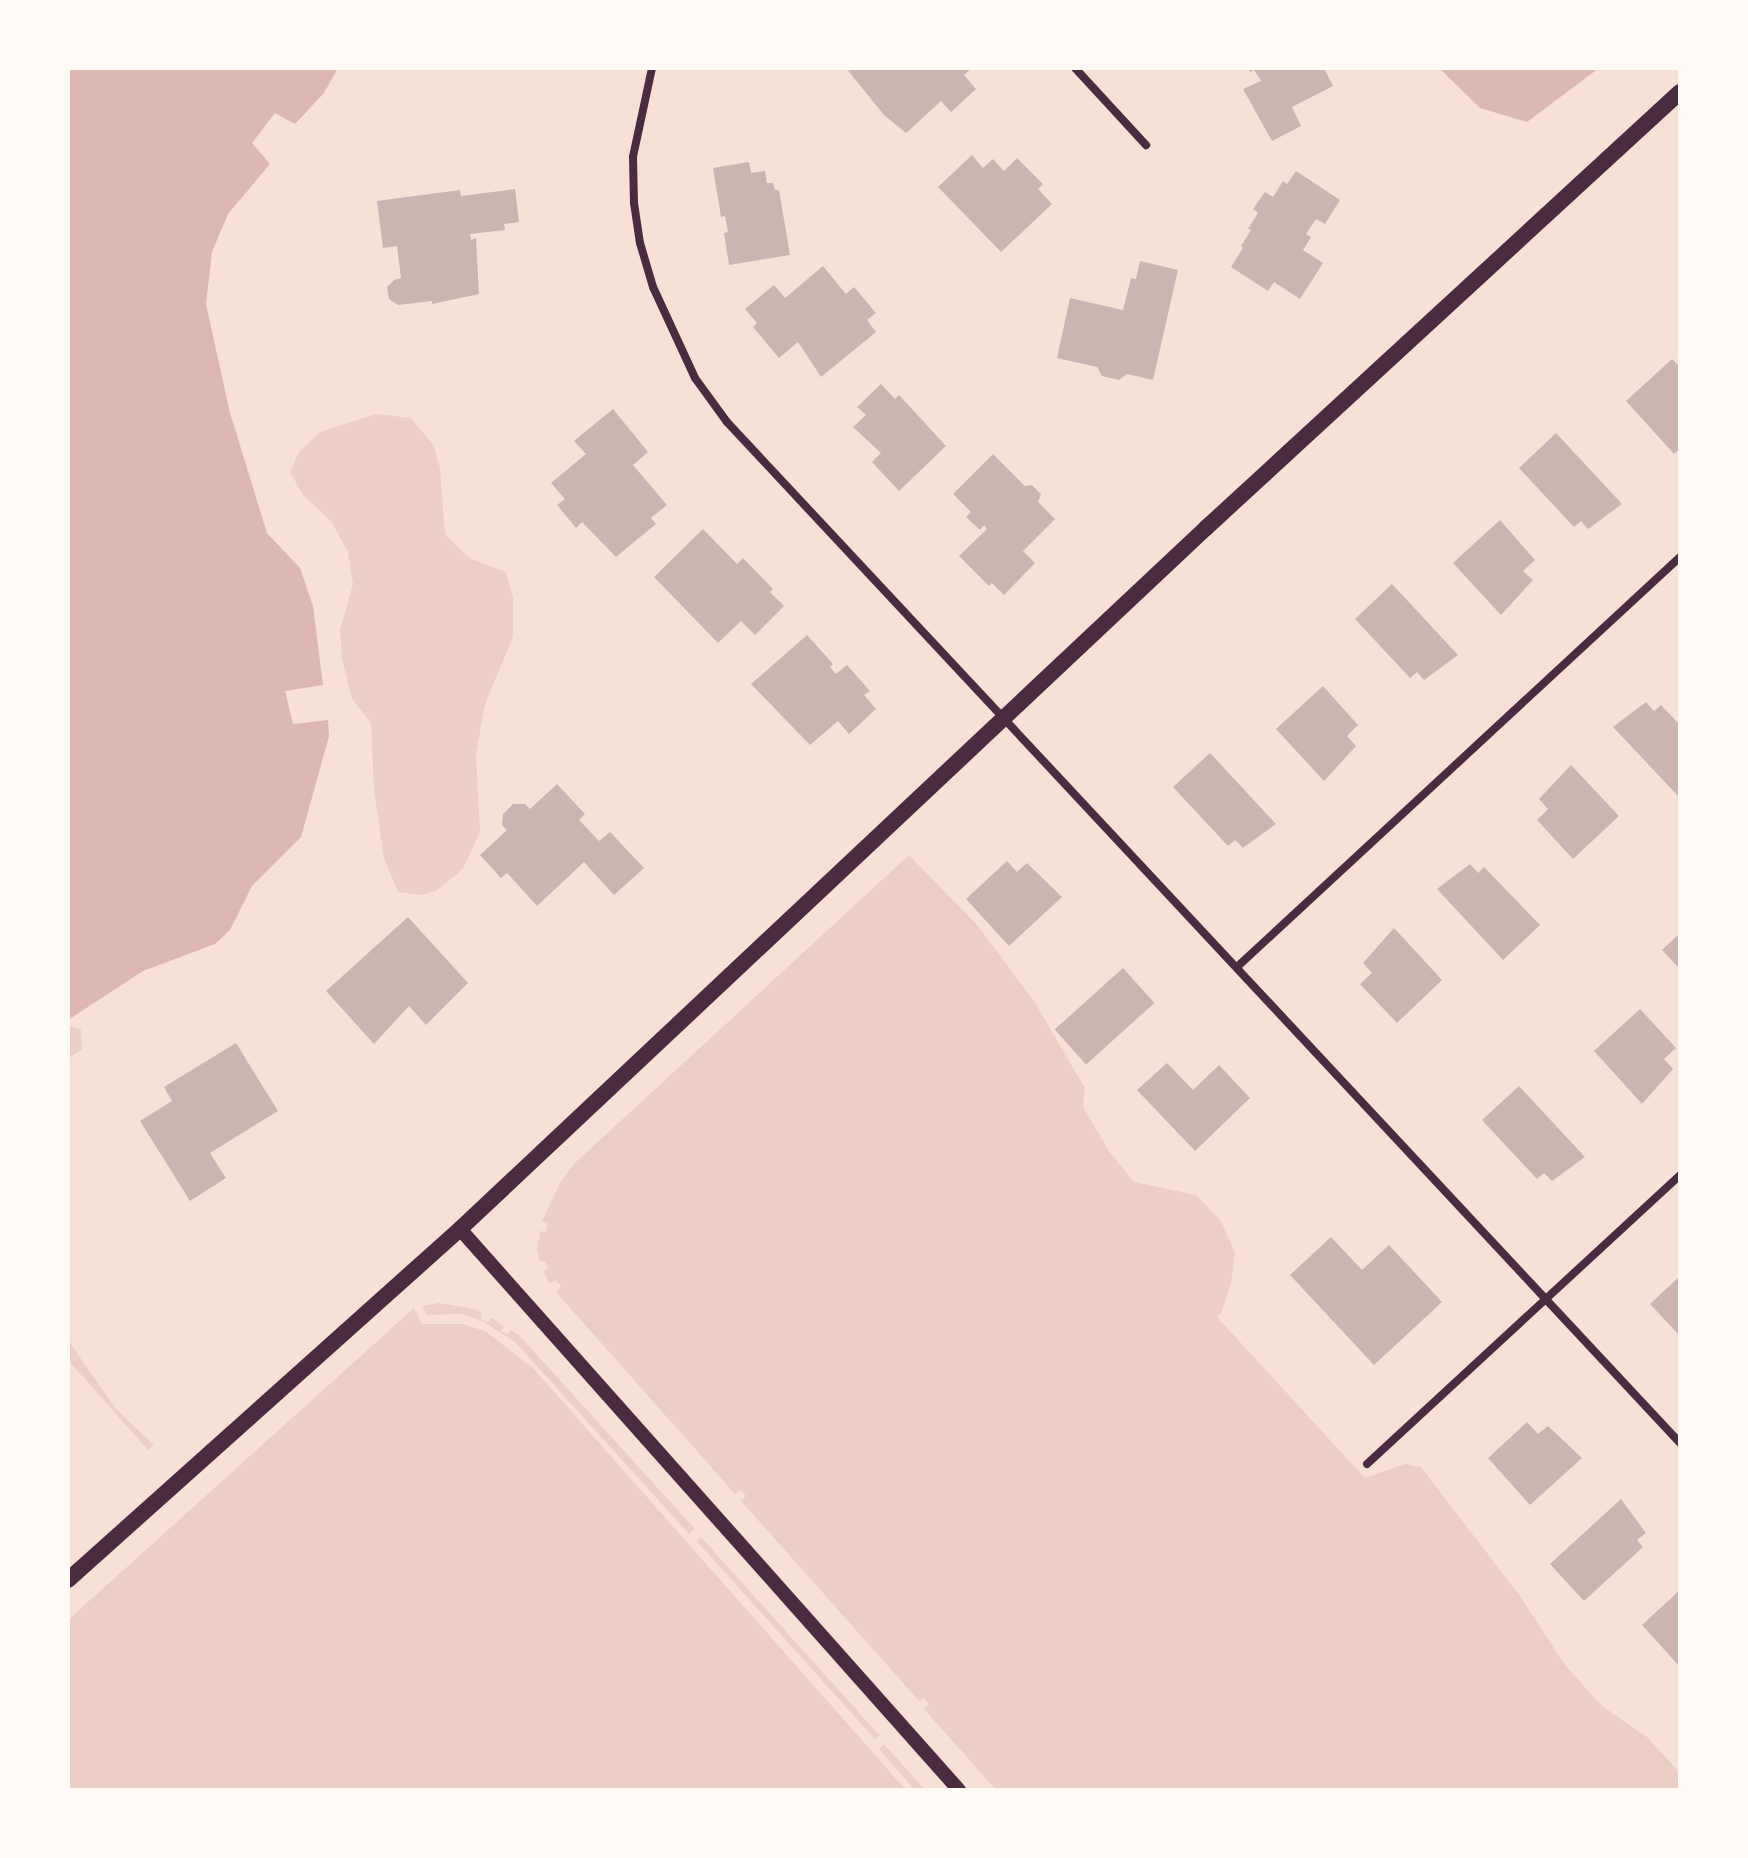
<!DOCTYPE html>
<html>
<head>
<meta charset="utf-8">
<style>
  body { margin:0 }
  #map { position:relative; width:1748px; height:1858px; overflow:hidden; background:#f7e1d7; font-family:"Sofia Sans Condensed",sans-serif }
  div>[style] { position:absolute }
  [style*='--x'] { left:calc(var(--x)*1px); top:calc(var(--y)*1px); width:calc(var(--w)*1px); rotate:calc(var(--a)*1deg) }
  .green>* { inset:0; background:#ebcfc5; transform-origin:0 0 }
  .water>* { inset:0; background:#dcb8b0 }
  .building>* { inset:0; background:#ccb4b1; transform-origin:0 0 }
  .minor>* { height:8px; margin:-4px; padding:0 4px; transform-origin:4px; border-radius:4px; background:#4a2c40 }
  .tertiary>* { height:14px; margin:-7px; padding:0 7px; transform-origin:7px; border-radius:7px; background:#4a2c40 }
  .secondary>* { height:16px; margin:-8px; padding:0 8px; transform-origin:8px; border-radius:8px; background:#4a2c40 }
  span { translate:-50% -50%; white-space:nowrap; text-align:center; line-height:1.15; -webkit-text-stroke:6px #fffaf5; paint-order:stroke }
  .frame { position:absolute; inset:0; border:70px solid #fffaf5; pointer-events:none }
</style>
</head>
<body>
<div id="map">
  <div class="green">
    <div style="clip-path:polygon(376px 414px,411px 418px,434px 446px,440px 468px,445px 534px,469px 558px,506px 572px,513px 597px,513px 637px,485px 704px,476px 754px,480px 832px,463px 869px,436px 891px,421px 895px,398px 892px,384px 858px,374px 790px,371px 723px,352px 699px,342px 659px,340px 630px,353px 584px,348px 552px,331px 521px,303px 495px,290px 472px,299px 452px,320px 432px)"></div>
    <div style="clip-path:polygon(909px 855px,978px 926px,1034px 1001px,1085px 1088px,1083px 1107px,1109px 1151px,1134px 1182px,1196px 1195px,1221px 1221px,1235px 1253px,1231px 1283px,1222px 1311px,1217px 1317px,1365px 1478px,1405px 1464px,1421px 1467px,1520px 1596px,1565px 1665px,1602px 1706px,1647px 1737px,1680px 1773px,1680px 1790px,996px 1790px,924px 1709px,929px 1705px,924px 1698px,919px 1701px,741px 1501px,746px 1496px,741px 1490px,735px 1494px,556px 1292px,561px 1286px,555px 1280px,550px 1284px,543px 1271px,548px 1269px,546px 1261px,540px 1261px,537px 1250px,540px 1231px,546px 1232px,548px 1223px,542px 1221px,560px 1183px,575px 1163px)"></div>
    <div style="clip-path:polygon(68px 1025px,81px 1030px,82px 1049px,68px 1059px)"></div>
    <div style="clip-path:polygon(439px 1303px,474px 1309px,482px 1313px,480px 1319px,488px 1322px,491px 1318px,504px 1326px,501px 1331px,507px 1334px,511px 1330px,519px 1335px,695px 1529px,689px 1534px,515px 1342px,484px 1322px,463px 1314px,427px 1315px,422px 1306px)"></div>
    <div style="clip-path:polygon(414px 1308px,422px 1324px,463px 1324px,485px 1331px,533px 1368px,906px 1790px,68px 1790px,68px 1620px)"></div>
    <div style="clip-path:polygon(68px 1340px,116px 1409px,154px 1445px,148px 1450px,68px 1360px)"></div>
    <div style="left:701px;top:1537px;width:267px;height:6px;rotate:48deg"></div>
    <div style="clip-path:polygon(884px 1744px,925px 1790px,915px 1790px,879px 1749px)"></div>
  </div>
  <div class="water">
    <div style="clip-path:polygon(68px 68px,338px 68px,324px 93px,295px 124px,275px 113px,252px 143px,270px 164px,228px 214px,212px 252px,206px 304px,230px 413px,267px 533px,300px 568px,313px 606px,323px 685px,285px 691px,293px 724px,328px 720px,329px 736px,301px 837px,252px 886px,230px 930px,215px 944px,143px 971px,68px 1020px)"></div>
    <div style="clip-path:polygon(1439px 68px,1599px 68px,1527px 122px,1480px 108px)"></div>
  </div>
  <div class="building">
    <div style="clip-path:polygon(846px 68px,967px 68px,969px 71px,964px 75px,976px 89px,951px 112px,941px 101px,906px 133px,884px 115px)"></div>
    <div style="clip-path:polygon(1248px 68px,1324px 68px,1333px 86px,1292px 107px,1301px 126px,1272px 141px,1243px 89px,1261px 81px,1254px 70px,1250px 72px)"></div>
    <div style="clip-path:polygon(972px 155px,983px 168px,993px 159px,1004px 171px,1017px 158px,1043px 184px,1038px 189px,1052px 204px,1001px 252px,938px 187px)"></div>
    <div style="clip-path:polygon(749px 162px,751px 173px,765px 171px,767px 183px,773px 183px,775px 190px,779px 190px,790px 255px,729px 265px,724px 233px,728px 232px,725px 216px,721px 217px,713px 168px)"></div>
    <div style="clip-path:polygon(1296px 171px,1340px 200px,1325px 224px,1316px 219px,1306px 234px,1311px 237px,1303px 250px,1323px 263px,1300px 299px,1274px 282px,1268px 291px,1231px 267px,1243px 248px,1241px 246px,1251px 230px,1248px 229px,1258px 213px,1253px 209px,1265px 192px,1273px 197px,1283px 181px,1287px 184px)"></div>
    <div style="clip-path:polygon(515px 189px,519px 222px,504px 224px,505px 230px,470px 234px,471px 240px,476px 238px,479px 294px,432px 304px,432px 301px,398px 305px,389px 299px,387px 287px,394px 280px,401px 278px,397px 246px,383px 248px,377px 201px,460px 190px,461px 196px)"></div>
    <div style="clip-path:polygon(1140px 261px,1178px 270px,1153px 380px,1127px 374px,1119px 380px,1102px 376px,1097px 367px,1057px 358px,1070px 298px,1123px 310px,1131px 278px,1136px 279px)"></div>
    <div style="clip-path:polygon(823px 266px,846px 294px,854px 287px,876px 313px,867px 320px,876px 332px,821px 377px,798px 342px,779px 358px,753px 327px,757px 323px,745px 309px,774px 285px,785px 298px)"></div>
    <div style="clip-path:polygon(1672px 359px,1680px 367px,1680px 448px,1674px 454px,1626px 401px)"></div>
    <div style="clip-path:polygon(881px 384px,895px 399px,899px 395px,946px 446px,899px 491px,872px 462px,881px 453px,853px 427px,866px 415px,857px 407px)"></div>
    <div style="clip-path:polygon(613px 409px,648px 452px,633px 465px,667px 505px,651px 518px,656px 524px,616px 557px,582px 522px,576px 528px,557px 505px,565px 499px,551px 483px,586px 454px,574px 441px)"></div>
    <div style="clip-path:polygon(1556px 433px,1622px 504px,1588px 529px,1581px 521px,1574px 527px,1519px 468px)"></div>
    <div style="clip-path:polygon(993px 454px,1025px 486px,1032px 485px,1041px 494px,1038px 502px,1055px 519px,1023px 551px,1035px 563px,1004px 595px,992px 583px,989px 586px,959px 556px,987px 529px,984px 525px,980px 530px,966px 517px,971px 512px,953px 494px)"></div>
    <div style="clip-path:polygon(1500px 520px,1535px 560px,1523px 571px,1533px 580px,1501px 615px,1453px 563px)"></div>
    <div style="clip-path:polygon(703px 529px,737px 564px,743px 558px,773px 589px,770px 592px,784px 606px,755px 635px,741px 621px,718px 643px,654px 577px)"></div>
    <div style="clip-path:polygon(1392px 584px,1458px 655px,1424px 680px,1417px 672px,1410px 678px,1355px 619px)"></div>
    <div style="clip-path:polygon(807px 635px,833px 664px,830px 667px,836px 674px,847px 665px,870px 691px,864px 695px,876px 709px,849px 734px,838px 721px,810px 745px,751px 684px)"></div>
    <div style="clip-path:polygon(1323px 686px,1358px 725px,1347px 736px,1356px 746px,1324px 781px,1276px 729px)"></div>
    <div style="clip-path:polygon(1646px 702px,1654px 711px,1661px 705px,1680px 725px,1680px 798px,1613px 727px)"></div>
    <div style="clip-path:polygon(1210px 753px,1276px 824px,1243px 848px,1235px 840px,1228px 846px,1173px 787px)"></div>
    <div style="clip-path:polygon(1571px 765px,1619px 816px,1573px 859px,1537px 820px,1548px 809px,1539px 799px)"></div>
    <div style="clip-path:polygon(557px 784px,585px 814px,579px 820px,599px 841px,610px 832px,644px 868px,614px 895px,584px 862px,537px 906px,507px 873px,501px 878px,480px 855px,507px 830px,502px 825px,503px 814px,513px 804px,525px 804px,530px 809px)"></div>
    <div style="clip-path:polygon(1007px 861px,1017px 872px,1027px 863px,1062px 897px,1009px 946px,966px 899px)"></div>
    <div style="clip-path:polygon(1470px 864px,1478px 873px,1484px 867px,1540px 925px,1503px 960px,1437px 889px)"></div>
    <div style="clip-path:polygon(408px 917px,468px 983px,426px 1025px,409px 1006px,374px 1044px,326px 991px)"></div>
    <div style="clip-path:polygon(1394px 928px,1442px 980px,1397px 1023px,1360px 984px,1372px 973px,1363px 963px)"></div>
    <div style="clip-path:polygon(1680px 933px,1680px 969px,1662px 950px)"></div>
    <div style="left:1123px;top:968px;width:47px;height:92px;rotate:48deg"></div>
    <div style="clip-path:polygon(1640px 1009px,1676px 1048px,1664px 1059px,1673px 1069px,1642px 1104px,1594px 1051px)"></div>
    <div style="clip-path:polygon(236px 1043px,278px 1111px,210px 1153px,226px 1178px,190px 1201px,140px 1121px,172px 1101px,164px 1087px)"></div>
    <div style="clip-path:polygon(1167px 1063px,1193px 1090px,1219px 1065px,1250px 1098px,1195px 1151px,1137px 1090px)"></div>
    <div style="clip-path:polygon(1519px 1086px,1585px 1157px,1552px 1181px,1544px 1173px,1537px 1179px,1482px 1120px)"></div>
    <div style="clip-path:polygon(1331px 1237px,1362px 1270px,1389px 1245px,1442px 1302px,1374px 1365px,1290px 1275px)"></div>
    <div style="clip-path:polygon(1680px 1276px,1680px 1336px,1650px 1304px)"></div>
    <div style="clip-path:polygon(1527px 1422px,1538px 1434px,1548px 1426px,1582px 1458px,1530px 1505px,1488px 1458px)"></div>
    <div style="clip-path:polygon(1621px 1499px,1646px 1533px,1637px 1540px,1643px 1547px,1584px 1601px,1550px 1564px)"></div>
    <div style="clip-path:polygon(1680px 1590px,1680px 1667px,1642px 1625px)"></div>
  </div>
  <div class="minor">
    <div style="--x:652;--y:68;--w:91;--a:102.1"></div>
    <div style="--x:633;--y:157;--w:46;--a:88.8"></div>
    <div style="--x:634;--y:203;--w:40;--a:81.5"></div>
    <div style="--x:640;--y:243;--w:46;--a:73.5"></div>
    <div style="--x:653;--y:287;--w:100;--a:65.2"></div>
    <div style="--x:695;--y:378;--w:54;--a:54"></div>
    <div style="--x:727;--y:422;--w:1397;--a:46.97"></div>
    <div style="--x:1075;--y:68;--w:105;--a:47.3"></div>
    <div style="--x:1237;--y:967;--w:604;--a:-42.78"></div>
    <div style="--x:1367;--y:1464;--w:426;--a:-42.7"></div>
  </div>
  <div class="tertiary">
    <div style="--x:460;--y:1229;--w:751;--a:48.35"></div>
  </div>
  <div class="secondary">
    <div style="--x:68;--y:1580;--w:526;--a:-41.84"></div>
    <div style="--x:460;--y:1229;--w:1024;--a:-43.22"></div>
    <div style="--x:1206;--y:528;--w:644;--a:-42.61"></div>
  </div>
  <div class="frame"></div>
</div>
</body>
</html>
